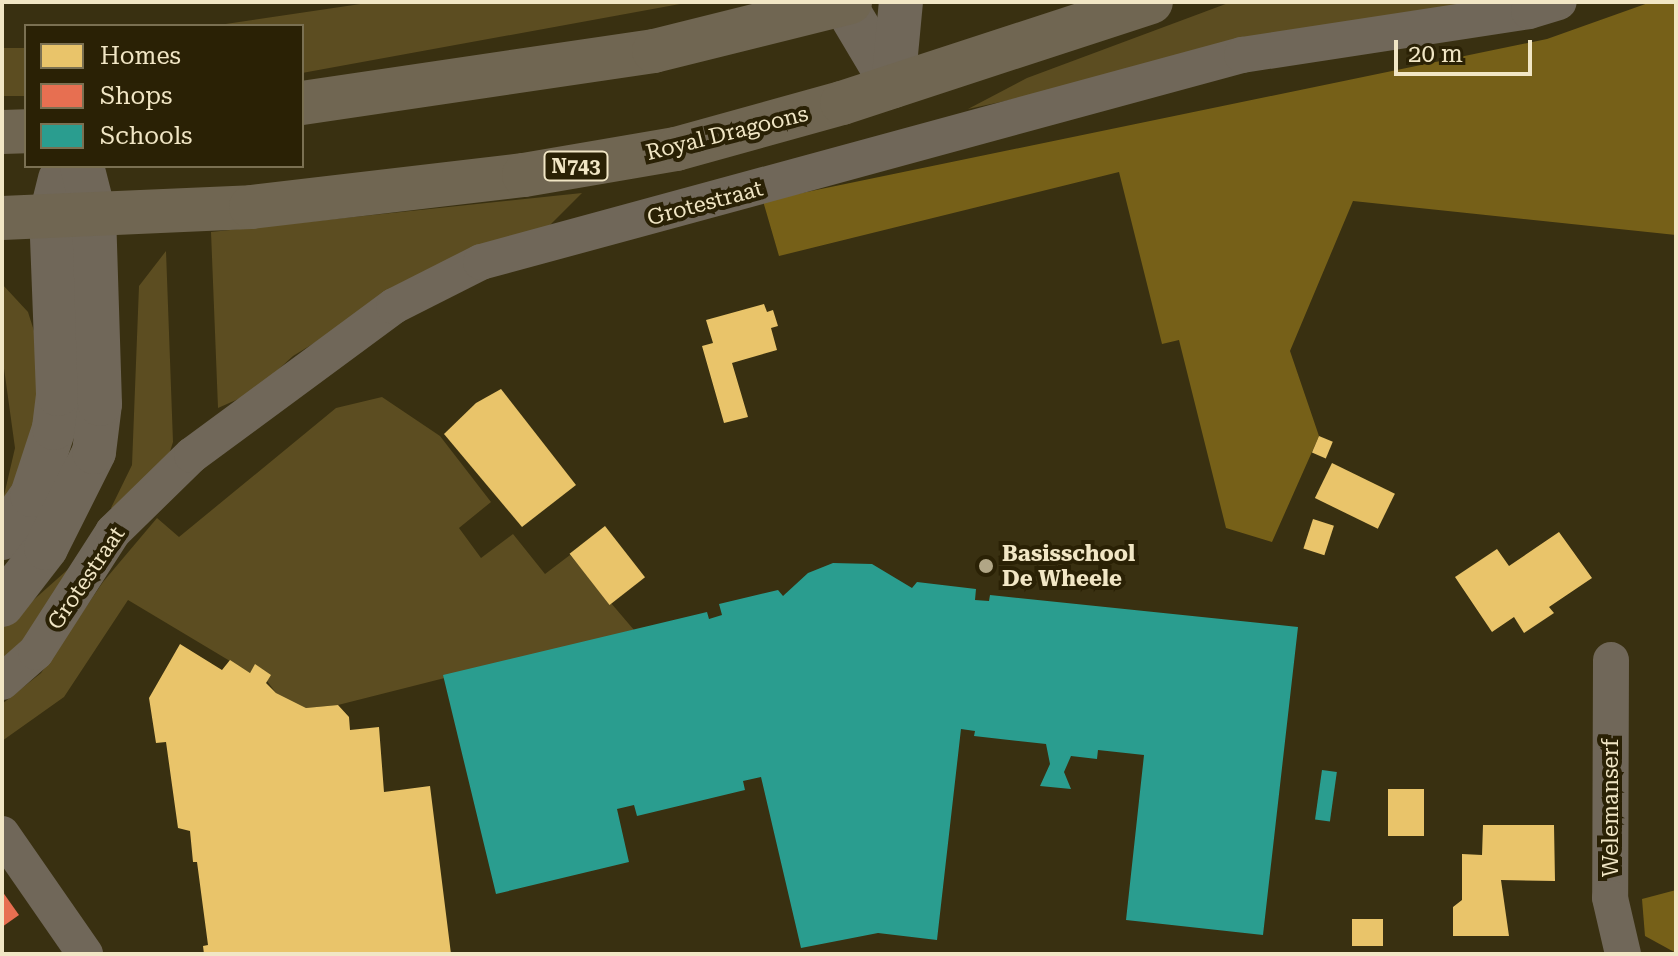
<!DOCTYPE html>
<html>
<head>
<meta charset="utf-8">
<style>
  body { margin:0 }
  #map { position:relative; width:1678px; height:956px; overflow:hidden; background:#393011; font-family:"Roboto Serif",serif }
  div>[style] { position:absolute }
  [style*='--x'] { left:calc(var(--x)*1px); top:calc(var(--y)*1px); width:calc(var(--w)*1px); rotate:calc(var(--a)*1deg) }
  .green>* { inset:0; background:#5c4d21; transform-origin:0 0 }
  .forest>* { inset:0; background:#766018 }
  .homes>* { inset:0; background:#e9c46a; transform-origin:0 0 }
  .shops>* { inset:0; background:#e76f51 }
  .schools>* { inset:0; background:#2a9d8f; transform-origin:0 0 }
  .minor>* { height:36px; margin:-18px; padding:0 18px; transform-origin:18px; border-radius:18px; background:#706759 }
  .tertiary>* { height:44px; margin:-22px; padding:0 22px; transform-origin:22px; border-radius:22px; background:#706759 }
  .primary>* { height:44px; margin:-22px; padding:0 22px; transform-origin:22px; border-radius:22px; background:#706652 }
  .dots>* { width:22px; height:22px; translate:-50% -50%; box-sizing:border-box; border:4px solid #2a2105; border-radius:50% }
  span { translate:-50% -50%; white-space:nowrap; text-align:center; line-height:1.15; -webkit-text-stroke:8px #2a2105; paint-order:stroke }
  .shield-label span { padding:2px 6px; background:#2a2105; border:2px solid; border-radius:6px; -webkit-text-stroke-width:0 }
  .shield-label { font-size:20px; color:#f1e6c5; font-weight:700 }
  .street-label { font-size:22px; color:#f1e6c5 }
  .poi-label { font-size:22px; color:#f1e6c5; font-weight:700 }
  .left { translate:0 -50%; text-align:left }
  .frame { position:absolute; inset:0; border:4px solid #f1e6c5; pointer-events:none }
  .legend { position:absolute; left:24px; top:24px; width:280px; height:144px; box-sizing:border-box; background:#2a2105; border:2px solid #7a7052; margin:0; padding:10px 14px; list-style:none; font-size:24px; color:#f1e6c5 }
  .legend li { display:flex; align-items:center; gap:16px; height:40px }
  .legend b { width:40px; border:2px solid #7a7052 }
  .scale { position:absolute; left:1394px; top:40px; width:138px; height:36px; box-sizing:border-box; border:4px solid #f1e6c5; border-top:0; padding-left:10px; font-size:24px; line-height:28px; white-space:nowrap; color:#f1e6c5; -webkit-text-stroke:6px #2a2105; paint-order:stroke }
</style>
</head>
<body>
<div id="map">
  <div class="green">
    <div style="clip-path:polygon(374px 2px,691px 2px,302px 73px,302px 26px,212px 26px)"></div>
    <div style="clip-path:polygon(1231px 2px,1470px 2px,968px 109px,1027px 78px)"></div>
    <div style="left:26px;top:48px;width:48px;height:24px;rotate:90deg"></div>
    <div style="clip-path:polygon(582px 193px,546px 229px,414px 282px,293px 356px,254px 392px,218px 408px,211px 232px)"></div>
    <div style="clip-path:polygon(166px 251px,173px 442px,167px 461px,119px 512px,111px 508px,132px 465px,139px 286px)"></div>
    <div style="clip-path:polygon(2px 284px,28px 312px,41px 353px,33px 447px,2px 504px,15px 448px,2px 354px)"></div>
    <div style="clip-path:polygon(382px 397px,440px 436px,491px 502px,459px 528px,481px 558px,513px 534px,545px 574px,570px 555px,634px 630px,338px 705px,306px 708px,276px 693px,255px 665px,250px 673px,128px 600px,64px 697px,2px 741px,2px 704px,41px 673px,103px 582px,157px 518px,179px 537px,336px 408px)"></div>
    <div style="clip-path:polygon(74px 564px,38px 628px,2px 667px,2px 628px)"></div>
  </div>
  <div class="forest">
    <div style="clip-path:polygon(1651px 2px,1676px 2px,1676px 235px,1353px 201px,1290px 351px,1319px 436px,1272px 542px,1226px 528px,1179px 340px,1162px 344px,1119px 172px,779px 256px,763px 201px,1547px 39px)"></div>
    <div style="clip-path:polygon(1676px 890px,1676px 953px,1645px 936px,1642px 899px)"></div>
  </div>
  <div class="homes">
    <div style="clip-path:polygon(764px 304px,767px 312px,773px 310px,778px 326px,771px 328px,777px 350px,732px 363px,748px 417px,724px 423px,702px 346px,713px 343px,706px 320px)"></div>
    <div style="clip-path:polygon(501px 389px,576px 485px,522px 527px,444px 434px,476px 403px)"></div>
    <div style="left:1319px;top:436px;width:15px;height:18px;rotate:23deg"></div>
    <div style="left:1332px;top:463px;width:70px;height:39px;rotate:26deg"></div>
    <div style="left:1313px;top:519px;width:22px;height:31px;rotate:18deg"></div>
    <div style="left:605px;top:526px;width:65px;height:45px;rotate:52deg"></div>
    <div style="clip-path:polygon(1559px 532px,1592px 578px,1549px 607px,1554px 613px,1524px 633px,1514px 617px,1492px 632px,1455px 577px,1497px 549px,1509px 566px)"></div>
    <div style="clip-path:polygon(180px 644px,222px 670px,230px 660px,250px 673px,255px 664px,271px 675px,266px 683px,276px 693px,306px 708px,338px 705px,349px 717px,350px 730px,379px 727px,384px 792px,430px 786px,451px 954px,204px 954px,203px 946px,208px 945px,197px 862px,193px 862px,190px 831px,178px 828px,166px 742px,156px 743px,149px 698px)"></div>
    <div style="left:1388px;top:789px;width:36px;height:47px"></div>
    <div style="clip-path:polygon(1483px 825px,1554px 825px,1555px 881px,1501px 880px,1509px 936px,1453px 936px,1453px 907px,1462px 900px,1462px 854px,1482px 855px)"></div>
    <div style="left:1352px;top:919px;width:31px;height:27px"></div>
  </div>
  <div class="shops">
    <div style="clip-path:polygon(2px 891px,19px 915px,2px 927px)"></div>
  </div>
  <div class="schools">
    <div style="clip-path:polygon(833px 563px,872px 564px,912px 588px,917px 582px,976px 589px,975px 600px,989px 601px,990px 595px,1298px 627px,1263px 935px,1126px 920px,1144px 755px,1098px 750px,1097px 759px,1071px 756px,1064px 772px,1071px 789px,1040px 786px,1050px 764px,1046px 744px,974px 736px,975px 731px,961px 729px,937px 940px,878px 933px,801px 948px,761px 777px,743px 781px,745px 790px,637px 816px,634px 805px,617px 809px,629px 862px,496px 894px,443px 675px,707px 612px,709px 619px,722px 615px,719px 604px,778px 590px,783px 596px,808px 573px)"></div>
    <div style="left:1322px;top:770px;width:15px;height:50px;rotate:8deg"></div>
  </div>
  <div class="minor">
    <div style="--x:1611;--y:660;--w:238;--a:90.2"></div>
    <div style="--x:1610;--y:898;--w:57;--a:76.9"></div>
    <div style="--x:2;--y:682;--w:45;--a:-41.4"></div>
    <div style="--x:36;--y:652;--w:143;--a:-57.3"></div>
    <div style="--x:113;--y:532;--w:110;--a:-44.3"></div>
    <div style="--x:192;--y:455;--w:251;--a:-36.4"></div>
    <div style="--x:394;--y:306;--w:97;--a:-26.8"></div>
    <div style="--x:481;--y:262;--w:789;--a:-15.22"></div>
    <div style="--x:1242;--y:55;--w:290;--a:-8.7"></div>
    <div style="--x:1529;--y:11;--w:31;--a:-17"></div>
    <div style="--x:2;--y:834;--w:146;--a:55.3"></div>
  </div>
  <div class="tertiary">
    <div style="--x:843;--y:2;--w:98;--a:59.2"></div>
    <div style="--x:893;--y:86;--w:84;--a:-84.6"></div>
    <div style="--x:2;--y:538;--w:52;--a:-55.1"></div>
    <div style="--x:32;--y:495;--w:71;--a:-71.8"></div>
    <div style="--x:54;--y:428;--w:34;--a:-83"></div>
    <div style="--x:58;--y:394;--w:179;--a:-92.2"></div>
    <div style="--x:51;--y:215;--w:37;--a:-76"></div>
    <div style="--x:2;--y:605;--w:72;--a:-52.3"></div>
    <div style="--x:46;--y:548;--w:107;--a:-63.4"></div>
    <div style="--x:94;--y:452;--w:48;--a:-82.9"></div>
    <div style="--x:100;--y:404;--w:191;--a:-91.8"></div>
    <div style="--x:94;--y:213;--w:49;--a:-104.3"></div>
  </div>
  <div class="primary">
    <div style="--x:302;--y:103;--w:356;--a:-8.4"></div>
    <div style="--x:654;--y:51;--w:202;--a:-14"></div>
    <div style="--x:2;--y:132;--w:24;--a:-2"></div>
    <div style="--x:2;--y:218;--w:249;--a:-2.5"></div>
    <div style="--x:251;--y:207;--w:275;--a:-6.7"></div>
    <div style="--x:524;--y:175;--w:154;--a:-9.7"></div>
    <div style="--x:676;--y:149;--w:172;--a:-15.5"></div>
    <div style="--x:842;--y:103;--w:325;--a:-18.1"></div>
  </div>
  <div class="dots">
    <div style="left:986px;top:566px;background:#b1a686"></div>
  </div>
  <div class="shield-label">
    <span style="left:576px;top:166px">N743</span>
  </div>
  <div class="street-label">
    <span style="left:727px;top:133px;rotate:-14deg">Royal Dragoons</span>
    <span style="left:705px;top:203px;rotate:-15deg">Grotestraat</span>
    <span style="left:86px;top:578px;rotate:-56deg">Grotestraat</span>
    <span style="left:1611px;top:808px;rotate:-90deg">Welemanserf</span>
  </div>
  <div class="poi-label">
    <span class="left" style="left:1002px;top:566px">Basisschool<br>De Wheele</span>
  </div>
  <div class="frame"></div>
  <ul class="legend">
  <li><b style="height:22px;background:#e9c46a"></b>Homes</li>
  <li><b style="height:22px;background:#e76f51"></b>Shops</li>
  <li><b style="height:22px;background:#2a9d8f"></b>Schools</li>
  </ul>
  <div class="scale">20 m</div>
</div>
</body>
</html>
